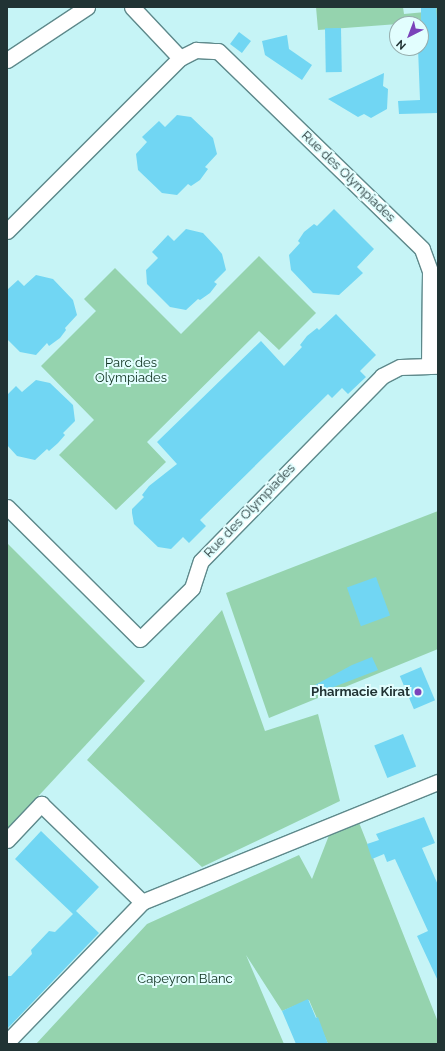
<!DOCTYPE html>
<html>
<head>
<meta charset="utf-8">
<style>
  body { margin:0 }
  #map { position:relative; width:445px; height:1051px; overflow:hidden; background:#c6f4f6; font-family:Raleway,sans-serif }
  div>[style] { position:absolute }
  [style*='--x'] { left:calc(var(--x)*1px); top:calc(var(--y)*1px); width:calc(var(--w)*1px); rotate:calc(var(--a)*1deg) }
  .green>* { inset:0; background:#95d3ae }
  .building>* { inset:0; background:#71d6f3; transform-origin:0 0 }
  .roads { filter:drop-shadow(1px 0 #5e898b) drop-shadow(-1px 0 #5e898b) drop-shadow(0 1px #5e898b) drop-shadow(0 -1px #5e898b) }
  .street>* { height:15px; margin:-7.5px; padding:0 7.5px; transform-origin:7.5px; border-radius:7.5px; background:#fff }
  .dots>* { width:11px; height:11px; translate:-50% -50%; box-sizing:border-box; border:2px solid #e2fefe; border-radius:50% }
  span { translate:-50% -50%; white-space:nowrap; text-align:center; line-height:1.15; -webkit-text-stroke:4px #e2fefe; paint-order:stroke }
  .street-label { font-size:13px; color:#213334 }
  .park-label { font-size:13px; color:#0e311f }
  .poi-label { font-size:13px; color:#213334; font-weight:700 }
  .right { translate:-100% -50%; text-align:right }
  .frame { position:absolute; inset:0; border:8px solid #213334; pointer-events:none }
  .north { position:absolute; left:389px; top:16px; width:40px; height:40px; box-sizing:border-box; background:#e2fefe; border:1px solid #95adad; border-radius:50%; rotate:222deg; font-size:11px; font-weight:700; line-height:16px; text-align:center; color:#213334 }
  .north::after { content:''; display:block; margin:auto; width:14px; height:18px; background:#7a43ba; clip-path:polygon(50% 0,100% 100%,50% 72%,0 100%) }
</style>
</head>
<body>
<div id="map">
  <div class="green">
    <div style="clip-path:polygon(316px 7px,403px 7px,404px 14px,436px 11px,436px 7px,438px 7px,438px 21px,318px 30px)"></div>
    <div style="clip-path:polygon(259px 256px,316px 313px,279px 350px,259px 331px,147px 442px,166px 462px,116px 510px,59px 455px,94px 420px,41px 366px,96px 311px,84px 299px,115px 268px,181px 334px)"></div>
    <div style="clip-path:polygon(438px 511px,438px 649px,269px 718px,226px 593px)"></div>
    <div style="clip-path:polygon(7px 543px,145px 681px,7px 830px)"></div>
    <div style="clip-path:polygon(222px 610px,265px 731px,318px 714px,340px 801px,202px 867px,87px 760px)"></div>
    <div style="clip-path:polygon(358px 820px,438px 1022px,438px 1044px,328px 1044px,309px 1000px,282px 1011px,246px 955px,284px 1044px,36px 1044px,147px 924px,299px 855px,312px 879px,333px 825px)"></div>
  </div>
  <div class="building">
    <div style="clip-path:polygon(421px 7px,436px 7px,438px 30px,438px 113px,399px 114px,398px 101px,420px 100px,418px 48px,421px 48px)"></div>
    <div style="left:341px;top:28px;width:44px;height:16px;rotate:89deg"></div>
    <div style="left:239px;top:32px;width:15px;height:15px;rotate:37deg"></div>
    <div style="clip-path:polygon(287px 35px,289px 49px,312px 65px,302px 80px,265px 55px,262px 41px)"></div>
    <div style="clip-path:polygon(384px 73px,383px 86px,388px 89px,387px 109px,371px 118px,364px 114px,358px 117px,328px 99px)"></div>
    <div style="clip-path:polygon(177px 115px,191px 117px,213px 138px,217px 154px,205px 167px,208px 169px,200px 180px,191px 186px,188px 184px,177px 195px,162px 193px,138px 170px,136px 154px,147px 142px,142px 137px,159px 121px,165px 127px)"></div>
    <div style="clip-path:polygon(334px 209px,374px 249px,357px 267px,363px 273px,339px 295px,313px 293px,291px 270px,289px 255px,300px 243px,298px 241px,304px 232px,314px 224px,317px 226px)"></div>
    <div style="clip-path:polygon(186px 229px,203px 233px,217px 248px,222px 254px,226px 270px,214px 282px,217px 284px,210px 293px,200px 300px,198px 299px,186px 310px,170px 307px,147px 284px,146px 270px,158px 258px,152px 252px,168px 235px,174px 241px)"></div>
    <div style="clip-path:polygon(36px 275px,53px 279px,73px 300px,77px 315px,65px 328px,66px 330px,60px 338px,49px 346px,47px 343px,36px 355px,20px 352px,7px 339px,7px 290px,18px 280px,24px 286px)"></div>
    <div style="clip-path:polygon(336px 314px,376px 355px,360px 371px,366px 377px,348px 394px,342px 388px,332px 398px,328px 394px,200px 520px,206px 526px,189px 543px,183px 537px,171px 549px,158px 547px,134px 524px,132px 513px,132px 509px,144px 497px,142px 495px,149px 486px,177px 464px,157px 442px,261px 341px,284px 366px,302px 347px,300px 345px,307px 336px,317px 328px,319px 330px)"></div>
    <div style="clip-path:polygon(36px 380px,50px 383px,73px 405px,75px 421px,63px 433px,65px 435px,58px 443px,49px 451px,47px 449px,35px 460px,17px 456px,7px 445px,7px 395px,16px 386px,22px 392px)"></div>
    <div style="left:376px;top:577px;width:41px;height:31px;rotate:70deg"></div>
    <div style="clip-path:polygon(372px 657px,378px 670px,318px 693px,315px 685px,352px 665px)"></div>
    <div style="left:421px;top:667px;width:36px;height:23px;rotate:67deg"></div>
    <div style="left:403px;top:734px;width:35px;height:31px;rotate:68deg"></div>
    <div style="clip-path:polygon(424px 817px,435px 843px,422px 848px,438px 885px,438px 981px,417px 936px,428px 931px,395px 859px,387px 862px,384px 854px,372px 859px,367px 844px,379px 840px,376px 834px)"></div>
    <div style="clip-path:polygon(41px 831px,99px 887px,76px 911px,99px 933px,7px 1029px,7px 976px,11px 976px,32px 954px,31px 950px,49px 931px,55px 932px,73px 914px,15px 859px)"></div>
    <div style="clip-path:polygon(308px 999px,316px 1018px,318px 1017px,328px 1044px,296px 1044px,282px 1011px)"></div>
  </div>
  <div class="roads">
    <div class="street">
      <div style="--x:132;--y:7;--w:70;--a:46.7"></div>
      <div style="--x:7;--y:60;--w:96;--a:-33.5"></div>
      <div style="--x:7;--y:231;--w:245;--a:-45"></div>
      <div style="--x:180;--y:58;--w:18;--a:-27"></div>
      <div style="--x:196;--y:50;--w:22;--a:3"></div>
      <div style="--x:218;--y:51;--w:284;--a:44.1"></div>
      <div style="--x:422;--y:249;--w:23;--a:70"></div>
      <div style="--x:430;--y:271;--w:95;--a:90.6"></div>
      <div style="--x:7;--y:507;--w:187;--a:44.8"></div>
      <div style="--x:140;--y:639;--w:73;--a:-44.4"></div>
      <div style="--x:192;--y:588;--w:28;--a:-72"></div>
      <div style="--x:201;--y:561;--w:259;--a:-45.6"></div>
      <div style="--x:382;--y:376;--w:20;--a:-27"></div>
      <div style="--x:400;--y:367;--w:38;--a:-2"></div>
      <div style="--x:7;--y:840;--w:50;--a:-46.6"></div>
      <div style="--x:41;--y:804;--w:141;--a:44.1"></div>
      <div style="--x:7;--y:1042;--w:194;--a:-46"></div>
      <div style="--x:142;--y:902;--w:319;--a:-22.1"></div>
    </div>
  </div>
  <div class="dots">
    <div style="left:418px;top:692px;background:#7a43ba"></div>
  </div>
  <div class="street-label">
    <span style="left:348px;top:177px;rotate:44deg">Rue des Olympiades</span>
    <span style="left:250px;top:511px;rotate:-46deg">Rue des Olympiades</span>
  </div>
  <div class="park-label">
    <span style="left:131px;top:371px">Parc des<br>Olympiades</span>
    <span style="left:185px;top:979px">Capeyron Blanc</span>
  </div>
  <div class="poi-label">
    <span class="right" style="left:410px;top:692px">Pharmacie Kirat</span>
  </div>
  <div class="frame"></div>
  <div class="north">N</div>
</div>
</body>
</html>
